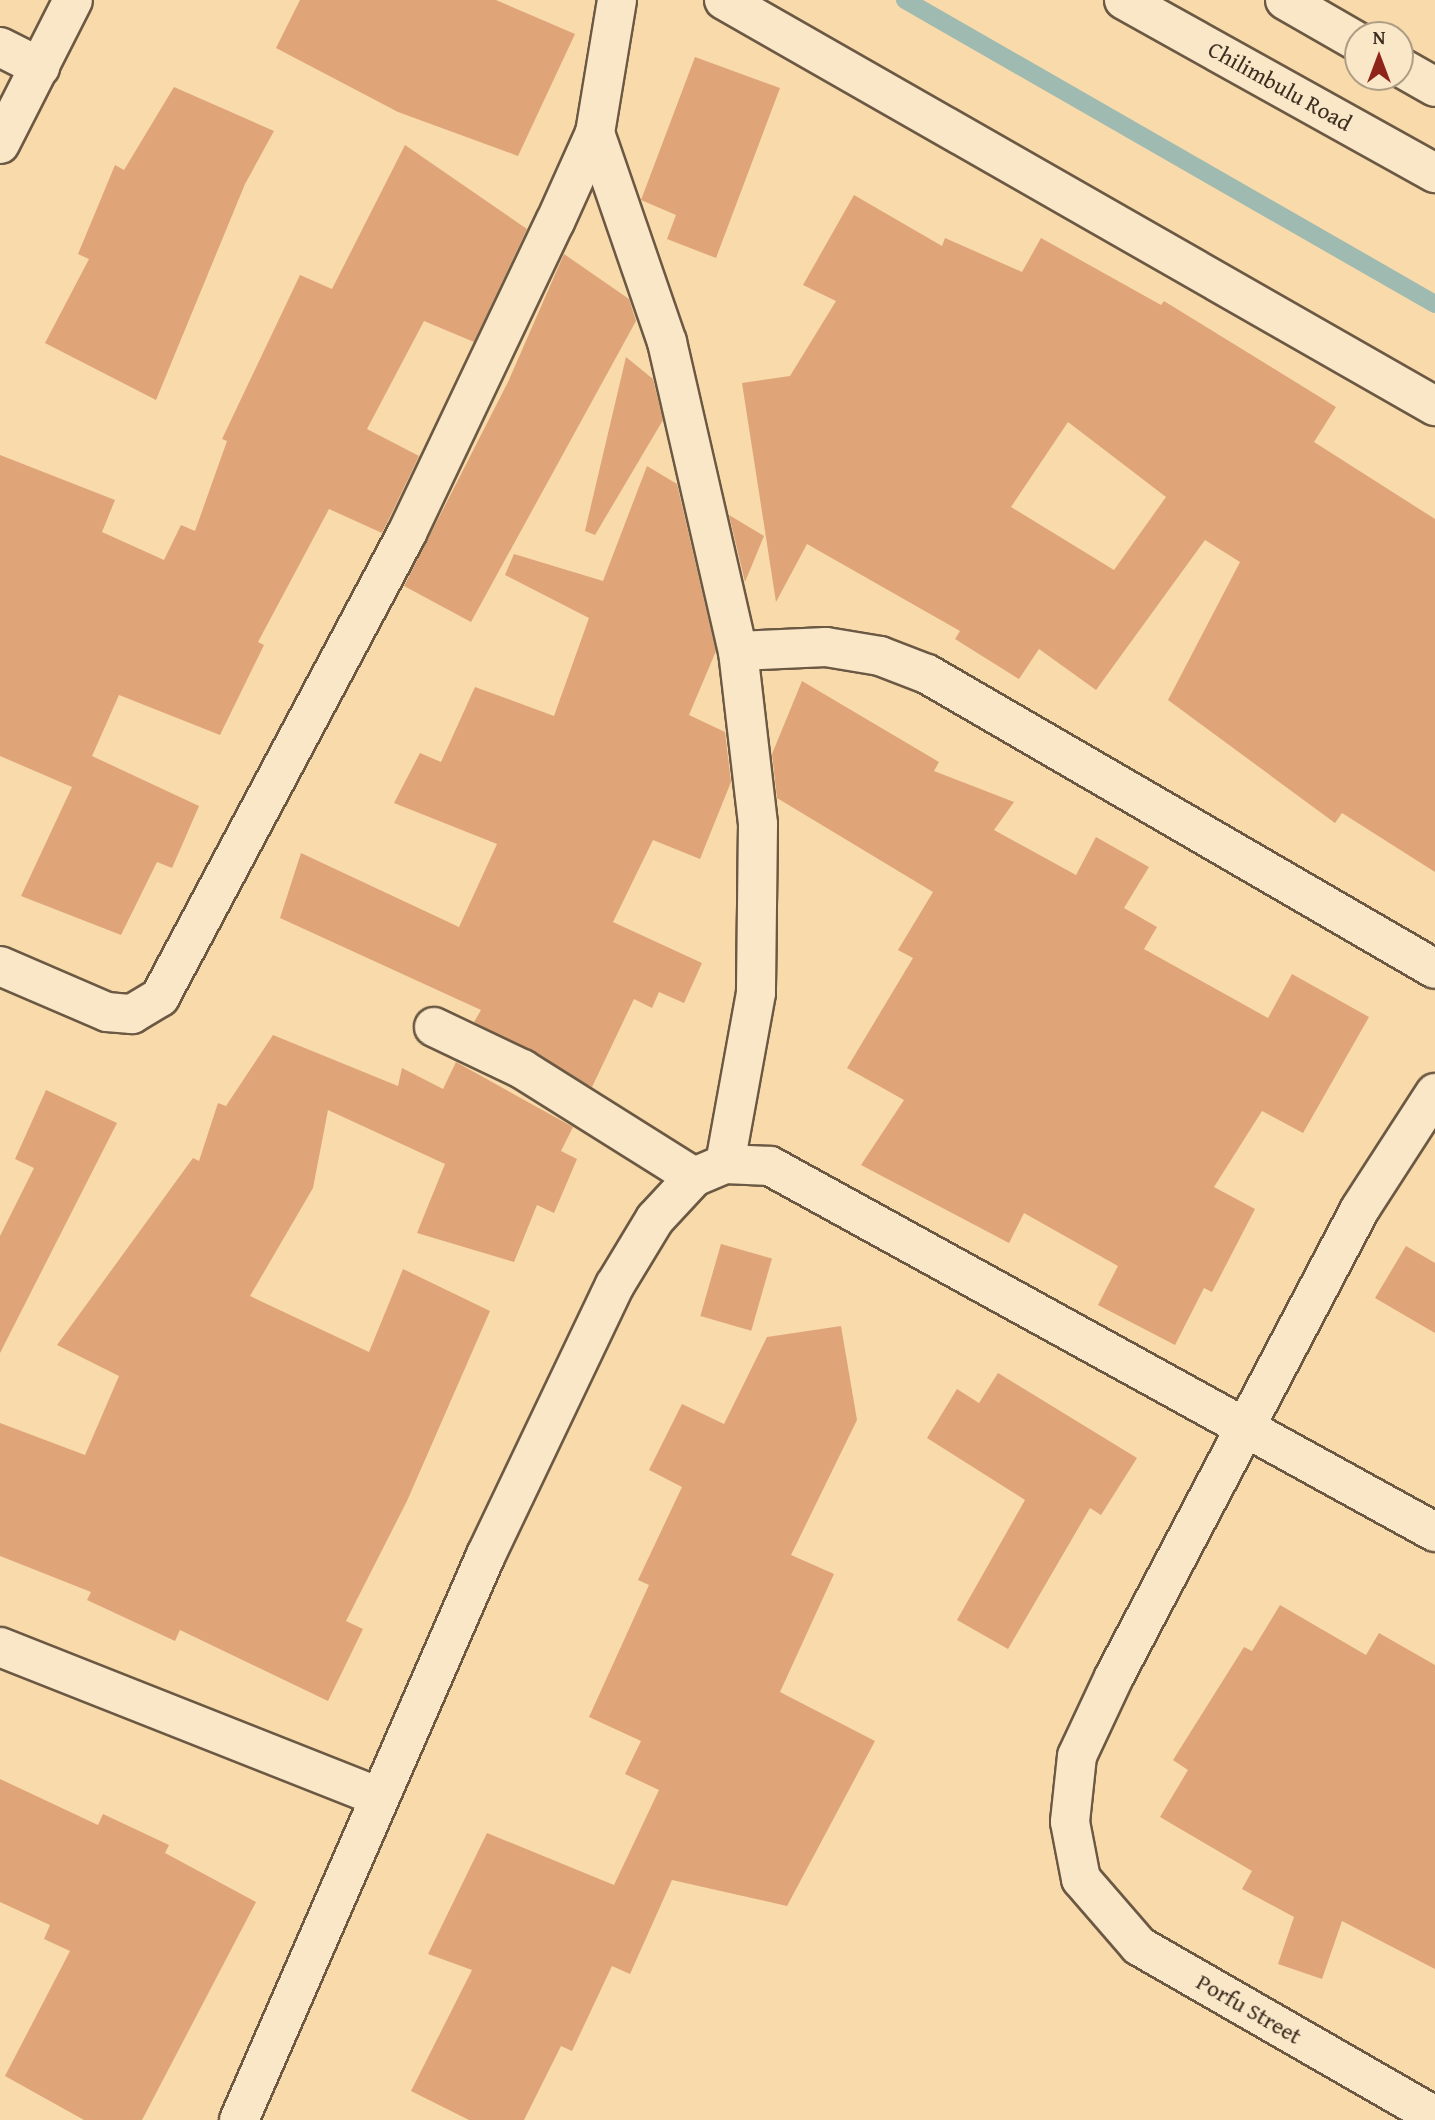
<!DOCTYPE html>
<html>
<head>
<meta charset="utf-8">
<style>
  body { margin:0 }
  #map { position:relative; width:1435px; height:2120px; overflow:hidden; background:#f8daab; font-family:"Gentium Book Plus",serif }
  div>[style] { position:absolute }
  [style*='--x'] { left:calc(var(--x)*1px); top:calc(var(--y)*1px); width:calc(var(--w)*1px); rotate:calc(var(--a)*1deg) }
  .stream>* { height:18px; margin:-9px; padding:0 9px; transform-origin:9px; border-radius:9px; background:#9fbab0 }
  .building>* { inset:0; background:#dfa579; transform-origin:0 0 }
  .roads { filter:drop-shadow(2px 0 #6b5944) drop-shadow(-2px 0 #6b5944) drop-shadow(0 2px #6b5944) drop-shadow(0 -2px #6b5944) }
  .street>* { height:38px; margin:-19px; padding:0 19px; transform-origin:19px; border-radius:19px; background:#fae7c8 }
  .secondary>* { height:38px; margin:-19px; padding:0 19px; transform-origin:19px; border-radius:19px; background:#fae7c8 }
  span { translate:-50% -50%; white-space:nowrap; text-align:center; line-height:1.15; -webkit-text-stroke:7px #fae7c8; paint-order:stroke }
  .street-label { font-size:23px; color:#3c2e21 }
  .north { position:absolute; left:1344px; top:21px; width:70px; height:70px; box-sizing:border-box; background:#fae7c8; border:2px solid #ae9d85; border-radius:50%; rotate:0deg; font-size:19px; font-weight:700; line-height:28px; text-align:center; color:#3c2e21 }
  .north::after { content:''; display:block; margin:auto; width:24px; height:32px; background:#8f2418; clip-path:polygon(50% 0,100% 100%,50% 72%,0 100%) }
</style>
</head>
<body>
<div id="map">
  <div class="stream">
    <div style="--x:905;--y:0;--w:611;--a:29.84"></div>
  </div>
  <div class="building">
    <div style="clip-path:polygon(300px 0,496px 0,575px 34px,518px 156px,398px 112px,276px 48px)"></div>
    <div style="clip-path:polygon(695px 57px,780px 88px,716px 258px,667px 239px,676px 215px,641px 200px)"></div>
    <div style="clip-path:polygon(174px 87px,274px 131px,245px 184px,156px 400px,45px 343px,89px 259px,78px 254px,115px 165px,124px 170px)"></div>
    <div style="clip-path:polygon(405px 145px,527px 229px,474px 342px,424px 321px,367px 429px,419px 456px,387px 523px,382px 533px,329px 509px,258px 642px,264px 645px,220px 735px,119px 695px,92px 756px,199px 806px,172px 868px,157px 862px,121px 935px,21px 896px,72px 787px,0 756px,0 455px,115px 500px,102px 532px,164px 560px,181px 525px,195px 531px,227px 441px,222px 439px,300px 275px,332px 289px)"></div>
    <div style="clip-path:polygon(evenodd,854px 195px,942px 246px,945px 238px,1022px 272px,1041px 238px,1161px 305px,1164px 301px,1336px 407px,1314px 442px,1435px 519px,1435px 872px,1342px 813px,1335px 823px,1168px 700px,1240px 562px,1205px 540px,1096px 690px,1039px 649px,1019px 679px,955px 639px,960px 631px,807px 544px,776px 602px,742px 383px,790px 376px,836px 301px,803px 285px,854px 195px,1068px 422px,1166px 497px,1114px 570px,1011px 507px,1068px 422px)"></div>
    <div style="clip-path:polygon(564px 254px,629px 299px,636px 321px,471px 622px,404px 586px,508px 382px)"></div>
    <div style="clip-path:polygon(626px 357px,653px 379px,663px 420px,595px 535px,585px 531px)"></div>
    <div style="clip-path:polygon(647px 466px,677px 484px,716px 651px,689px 715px,725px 732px,731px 782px,700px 859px,653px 840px,613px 922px,702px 963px,684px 1003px,659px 992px,652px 1008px,634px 999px,592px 1087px,474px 1022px,481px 1010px,280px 918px,301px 853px,459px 927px,497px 844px,394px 803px,420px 753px,441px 762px,475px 687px,554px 716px,589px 618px,505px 575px,514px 554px,603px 581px)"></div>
    <div style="clip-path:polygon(729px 515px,764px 536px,745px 582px)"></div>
    <div style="clip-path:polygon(802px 681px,939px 762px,934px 771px,1014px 802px,994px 830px,1076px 875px,1096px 837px,1149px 867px,1124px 908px,1157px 927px,1144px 949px,1268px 1018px,1292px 974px,1369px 1017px,1303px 1133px,1262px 1111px,1214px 1187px,1255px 1209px,1212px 1292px,1204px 1288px,1175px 1345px,1098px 1305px,1118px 1266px,1024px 1213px,1009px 1243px,861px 1165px,904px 1100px,847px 1068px,913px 958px,898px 950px,933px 892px,777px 798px,772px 754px)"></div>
    <div style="clip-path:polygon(273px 1035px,398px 1086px,402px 1068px,443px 1089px,456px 1062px,573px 1127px,561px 1151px,577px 1159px,554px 1213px,537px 1205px,514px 1262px,417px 1233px,445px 1164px,328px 1110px,313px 1188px,250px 1296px,369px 1352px,403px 1269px,490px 1311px,407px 1501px,346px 1621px,363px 1629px,328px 1701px,180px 1630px,175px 1641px,87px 1600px,91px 1592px,0 1556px,0 1423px,85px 1455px,119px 1376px,57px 1345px,193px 1158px,199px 1161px,218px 1103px,226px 1106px)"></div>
    <div style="clip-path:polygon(46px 1090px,117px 1123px,0 1353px,0 1236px,34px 1168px,15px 1159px)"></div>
    <div style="left:721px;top:1244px;width:53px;height:75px;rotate:16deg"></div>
    <div style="clip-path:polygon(1406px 1246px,1435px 1263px,1435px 1333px,1375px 1298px)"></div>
    <div style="clip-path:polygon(841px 1326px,857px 1420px,791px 1555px,834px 1574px,780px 1692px,875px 1741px,787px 1906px,672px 1880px,630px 1974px,612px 1966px,572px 2051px,561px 2046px,524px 2120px,469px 2120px,411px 2091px,472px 1970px,428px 1954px,487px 1833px,614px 1885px,659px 1790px,625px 1774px,641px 1741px,589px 1717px,649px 1585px,638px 1580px,682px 1487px,649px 1470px,682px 1404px,724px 1424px,767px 1337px)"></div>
    <div style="clip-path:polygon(998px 1373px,1137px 1458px,1101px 1515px,1090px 1508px,1008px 1649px,957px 1620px,1025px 1500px,927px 1438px,957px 1389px,979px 1403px)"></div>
    <div style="clip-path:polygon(1280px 1605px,1366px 1655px,1379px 1633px,1435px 1665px,1435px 1969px,1342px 1921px,1322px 1979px,1278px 1964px,1294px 1917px,1242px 1889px,1252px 1871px,1160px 1817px,1188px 1770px,1173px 1760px,1244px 1647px,1252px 1651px)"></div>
    <div style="clip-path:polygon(0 1779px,98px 1825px,103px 1814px,169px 1845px,165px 1853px,256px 1902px,142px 2120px,84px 2120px,5px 2076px,70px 1951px,44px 1939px,50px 1925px,0 1902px)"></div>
  </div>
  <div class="roads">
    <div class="street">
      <div style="--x:724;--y:0;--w:819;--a:29.73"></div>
      <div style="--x:0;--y:47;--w:45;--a:26.6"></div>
      <div style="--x:595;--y:133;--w:221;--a:71"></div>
      <div style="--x:667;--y:342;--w:317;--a:77.1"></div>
      <div style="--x:738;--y:651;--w:174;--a:83.4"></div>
      <div style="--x:758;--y:824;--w:169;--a:90.7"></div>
      <div style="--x:756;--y:993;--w:174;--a:100.3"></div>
      <div style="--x:0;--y:144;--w:161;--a:-63.1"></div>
      <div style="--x:738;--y:651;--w:88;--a:-2.6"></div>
      <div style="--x:826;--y:647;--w:55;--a:9.5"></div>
      <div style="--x:880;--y:656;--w:50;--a:21"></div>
      <div style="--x:927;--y:674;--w:587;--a:30.14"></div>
      <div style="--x:0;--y:966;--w:116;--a:23.3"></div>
      <div style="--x:107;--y:1012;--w:25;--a:5"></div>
      <div style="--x:132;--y:1014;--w:33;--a:-31"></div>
      <div style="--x:160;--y:997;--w:526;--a:-61.97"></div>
      <div style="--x:407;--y:533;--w:344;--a:-64.6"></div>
      <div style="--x:555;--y:222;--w:98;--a:-65.8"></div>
      <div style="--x:595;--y:133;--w:135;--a:-80.6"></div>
      <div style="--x:434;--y:1027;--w:98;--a:25.5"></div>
      <div style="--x:522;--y:1069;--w:203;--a:32.1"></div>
      <div style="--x:1435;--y:1093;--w:138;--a:122.9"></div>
      <div style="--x:1360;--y:1209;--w:529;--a:117.73"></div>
      <div style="--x:1114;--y:1677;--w:87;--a:115.1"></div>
      <div style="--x:1077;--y:1756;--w:66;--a:96.1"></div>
      <div style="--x:1070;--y:1822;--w:58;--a:79.1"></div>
      <div style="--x:1081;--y:1879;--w:89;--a:49.1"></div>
      <div style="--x:1139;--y:1946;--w:341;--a:29.9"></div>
      <div style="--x:0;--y:1647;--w:408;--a:21.6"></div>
      <div style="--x:239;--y:2120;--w:617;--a:-66.39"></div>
      <div style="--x:486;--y:1555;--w:299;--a:-64.5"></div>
      <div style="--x:615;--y:1285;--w:77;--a:-58.8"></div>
      <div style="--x:655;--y:1219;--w:57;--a:-47.1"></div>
      <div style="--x:694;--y:1177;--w:34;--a:-23"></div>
      <div style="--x:725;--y:1164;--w:45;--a:2.5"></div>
      <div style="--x:770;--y:1166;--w:759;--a:28.83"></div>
    </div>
    <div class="secondary">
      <div style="--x:1124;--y:0;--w:356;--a:29.1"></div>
      <div style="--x:1285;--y:0;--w:84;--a:29.9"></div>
      <div style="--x:1400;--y:67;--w:40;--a:29.7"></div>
    </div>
  </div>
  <div class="street-label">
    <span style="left:1280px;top:86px;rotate:29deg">Chilimbulu Road</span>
    <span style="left:1249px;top:2009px;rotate:30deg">Porfu Street</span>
  </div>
  <div class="north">N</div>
</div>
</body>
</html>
